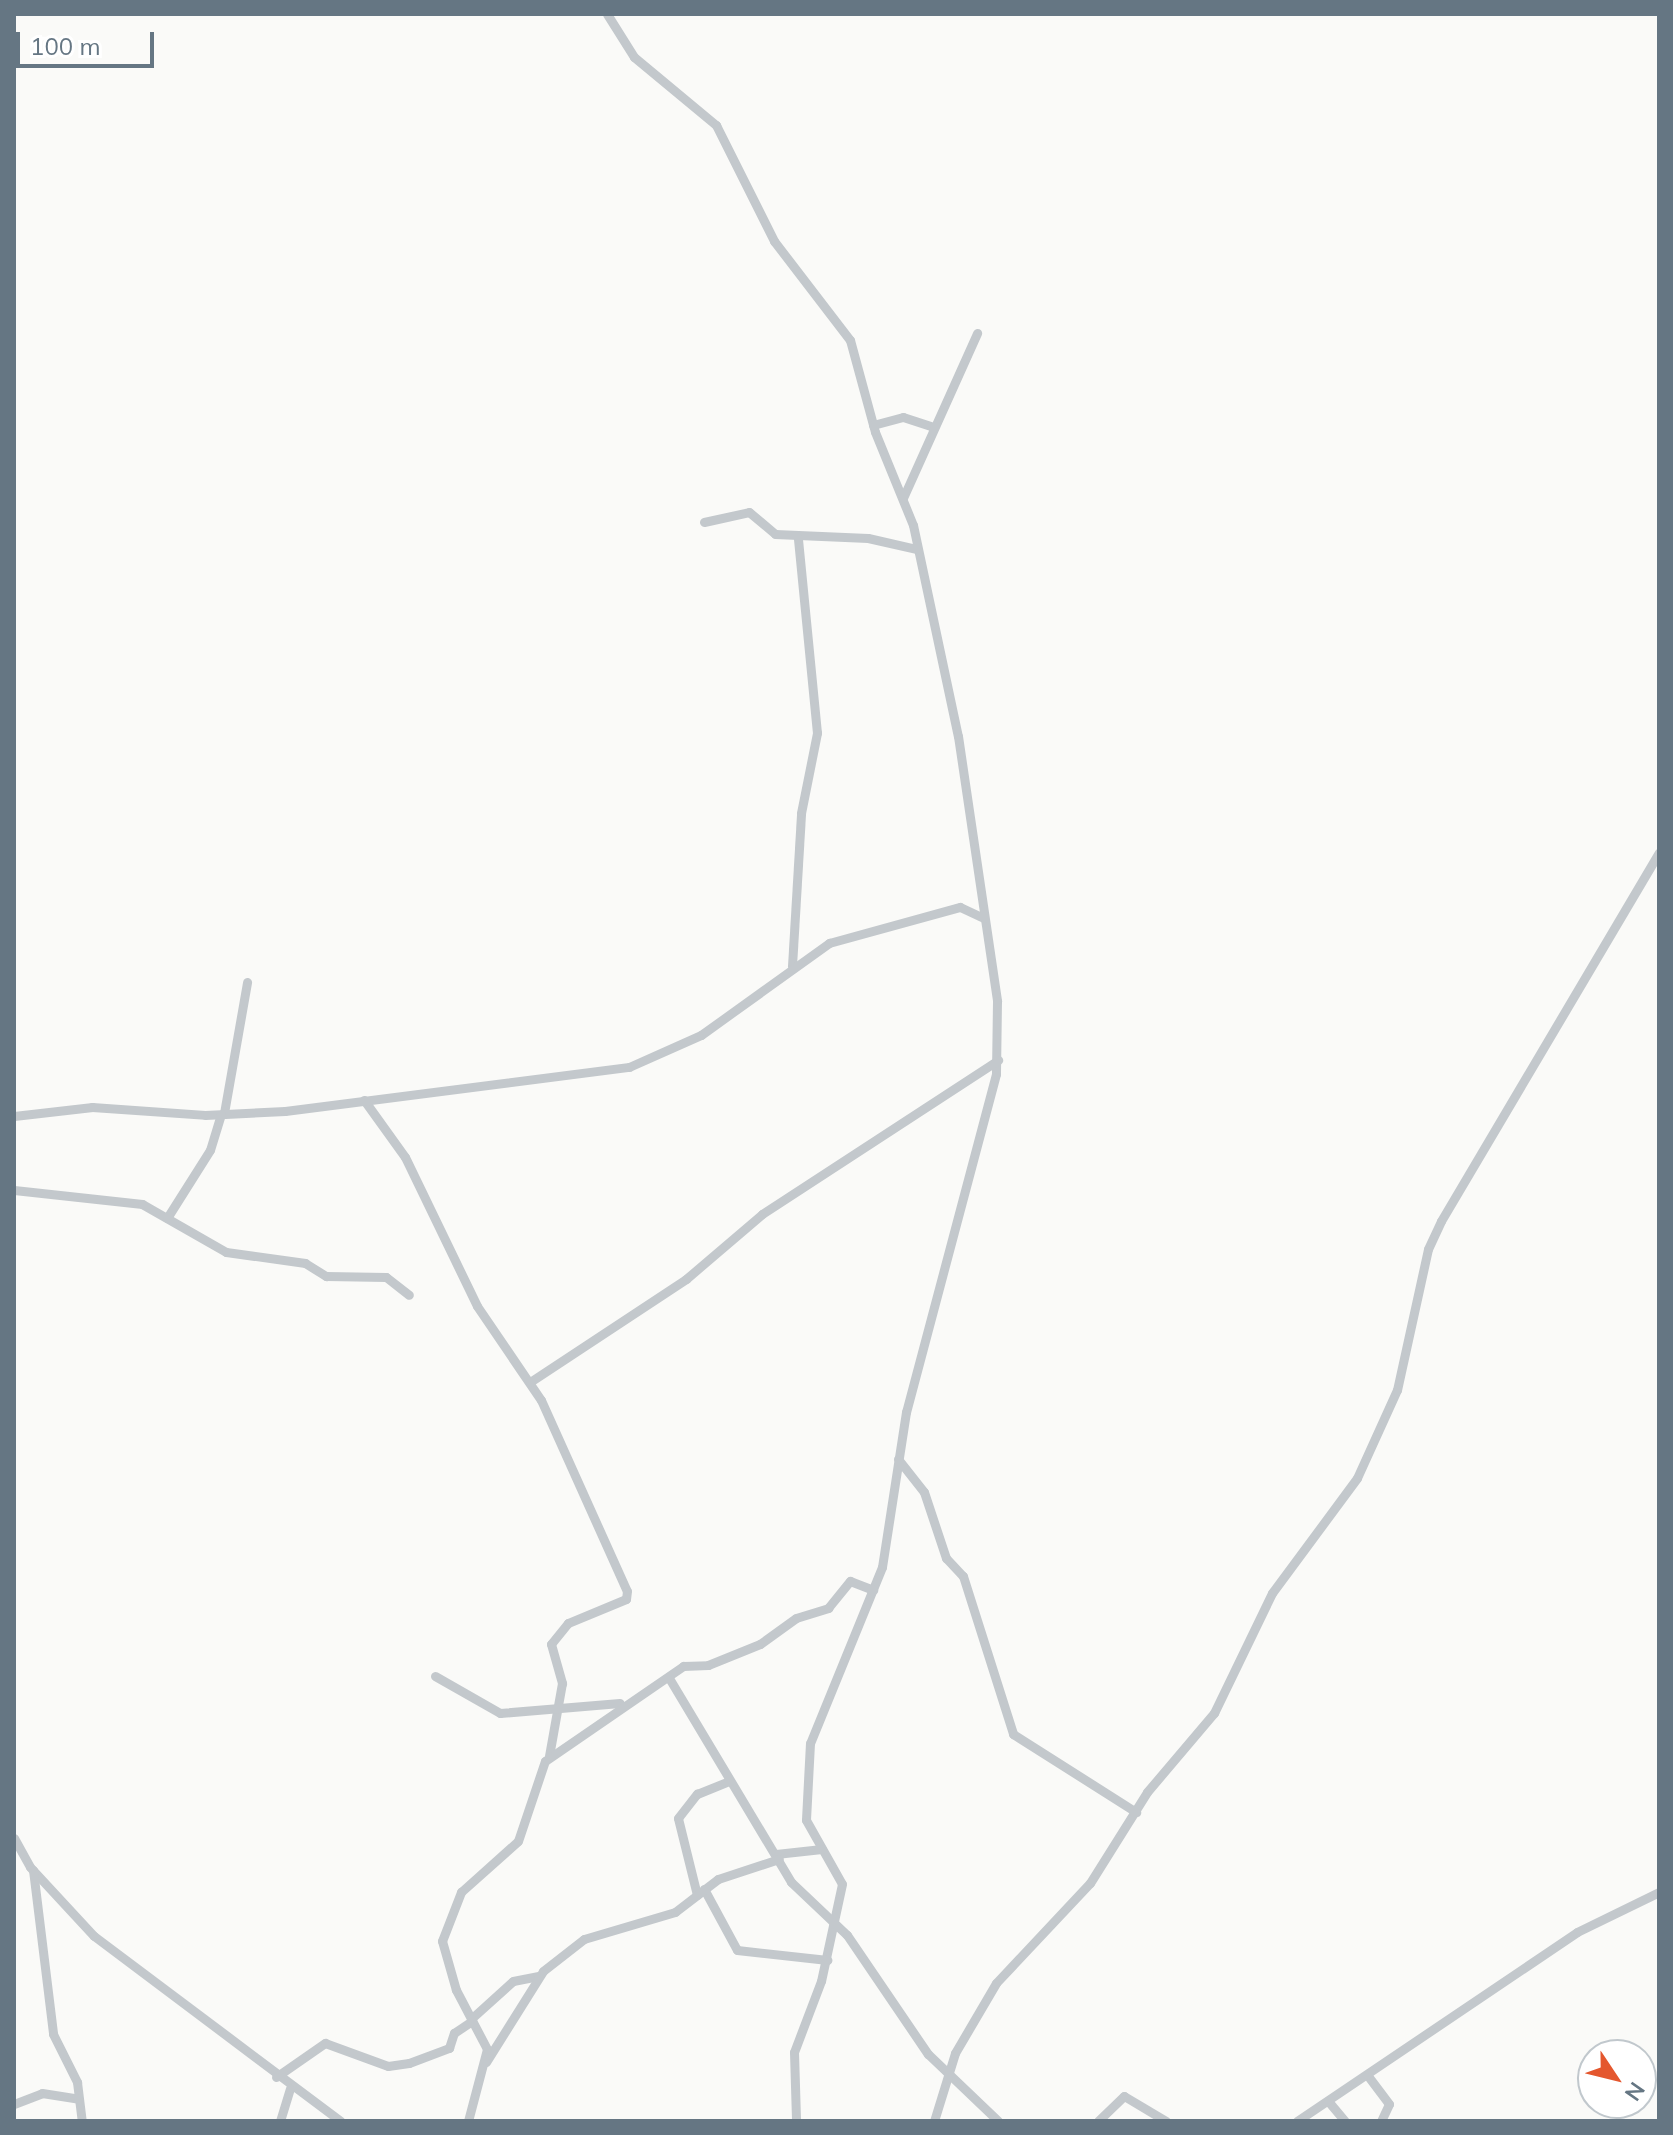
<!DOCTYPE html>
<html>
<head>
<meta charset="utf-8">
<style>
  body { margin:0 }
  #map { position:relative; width:1673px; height:2135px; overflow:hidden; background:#fafaf8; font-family:Mulish,sans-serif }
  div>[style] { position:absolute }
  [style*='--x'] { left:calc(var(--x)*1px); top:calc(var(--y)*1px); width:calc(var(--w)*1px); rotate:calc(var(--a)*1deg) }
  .minor>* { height:9px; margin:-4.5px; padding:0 4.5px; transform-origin:4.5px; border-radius:4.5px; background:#c3c8cc }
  span { translate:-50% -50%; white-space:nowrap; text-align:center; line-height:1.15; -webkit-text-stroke:8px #fff; paint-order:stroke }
  .frame { position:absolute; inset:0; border:16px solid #657683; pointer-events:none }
  .north { position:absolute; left:1577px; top:2039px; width:80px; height:80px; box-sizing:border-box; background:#fff; border:2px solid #c1c8cd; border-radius:50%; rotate:125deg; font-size:22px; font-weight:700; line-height:32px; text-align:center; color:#657683 }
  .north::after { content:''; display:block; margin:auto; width:28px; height:36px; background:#e4572e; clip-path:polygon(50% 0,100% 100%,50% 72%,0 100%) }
  .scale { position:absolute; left:16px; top:32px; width:138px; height:36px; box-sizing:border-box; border:4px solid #657683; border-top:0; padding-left:10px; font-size:24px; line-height:28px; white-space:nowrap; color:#657683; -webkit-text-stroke:6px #fff; paint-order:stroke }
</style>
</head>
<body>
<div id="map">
  <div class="minor">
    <div style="--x:607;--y:14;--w:51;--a:57.9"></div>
    <div style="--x:634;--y:57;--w:107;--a:39.7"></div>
    <div style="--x:716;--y:125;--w:130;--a:63.4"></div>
    <div style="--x:774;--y:241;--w:125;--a:52.5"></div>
    <div style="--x:850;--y:340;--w:95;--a:74.8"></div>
    <div style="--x:875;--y:432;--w:100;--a:67.8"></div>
    <div style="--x:913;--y:525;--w:216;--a:78"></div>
    <div style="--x:958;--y:736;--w:268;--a:81.6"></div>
    <div style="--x:997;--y:1001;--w:73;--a:90.8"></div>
    <div style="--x:996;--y:1074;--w:350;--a:104.9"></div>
    <div style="--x:906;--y:1412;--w:157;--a:98.8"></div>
    <div style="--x:882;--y:1567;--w:190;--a:112.2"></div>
    <div style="--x:810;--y:1743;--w:77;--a:93"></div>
    <div style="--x:806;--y:1820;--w:73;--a:60.6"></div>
    <div style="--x:842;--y:1884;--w:99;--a:102.2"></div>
    <div style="--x:821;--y:1981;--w:76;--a:110.8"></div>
    <div style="--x:794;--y:2052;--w:69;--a:88.3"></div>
    <div style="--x:873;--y:425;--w:31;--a:-15"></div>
    <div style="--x:903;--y:417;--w:29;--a:18"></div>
    <div style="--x:903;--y:498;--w:181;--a:-65.8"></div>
    <div style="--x:704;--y:522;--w:46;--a:-12.5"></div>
    <div style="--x:749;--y:512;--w:34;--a:40"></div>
    <div style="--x:775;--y:534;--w:93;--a:2.5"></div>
    <div style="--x:868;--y:538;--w:49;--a:12.9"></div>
    <div style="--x:792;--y:966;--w:153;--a:-86.6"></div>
    <div style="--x:801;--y:813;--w:82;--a:-78.7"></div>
    <div style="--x:817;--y:733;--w:196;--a:-95.6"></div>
    <div style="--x:364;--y:1100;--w:70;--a:54.3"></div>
    <div style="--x:405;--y:1157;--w:165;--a:64.2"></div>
    <div style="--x:477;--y:1306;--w:114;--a:55.8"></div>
    <div style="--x:541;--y:1400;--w:209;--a:65.8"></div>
    <div style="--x:627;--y:1591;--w:8;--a:97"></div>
    <div style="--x:626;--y:1599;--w:63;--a:157.5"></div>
    <div style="--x:568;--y:1623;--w:27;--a:129"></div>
    <div style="--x:551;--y:1644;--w:41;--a:74.2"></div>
    <div style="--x:562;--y:1683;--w:74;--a:100.1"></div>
    <div style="--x:224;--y:1113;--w:133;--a:-80"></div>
    <div style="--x:14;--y:1116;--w:79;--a:-6.6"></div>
    <div style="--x:92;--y:1107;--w:113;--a:4"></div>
    <div style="--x:205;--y:1115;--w:80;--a:-2.9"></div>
    <div style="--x:285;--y:1111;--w:347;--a:-7.3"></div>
    <div style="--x:629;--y:1067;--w:79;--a:-24"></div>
    <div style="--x:701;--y:1035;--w:158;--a:-35.7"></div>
    <div style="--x:829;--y:943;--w:136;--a:-15.4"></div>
    <div style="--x:960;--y:907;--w:26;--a:25"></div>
    <div style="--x:14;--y:1190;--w:129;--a:6.2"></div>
    <div style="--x:142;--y:1204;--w:97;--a:29.7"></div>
    <div style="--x:226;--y:1252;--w:80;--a:7.9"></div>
    <div style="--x:305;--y:1263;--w:25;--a:32"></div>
    <div style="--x:326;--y:1276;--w:60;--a:1"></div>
    <div style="--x:386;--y:1277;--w:29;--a:38"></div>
    <div style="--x:167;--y:1218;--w:80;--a:-57.7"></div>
    <div style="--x:210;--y:1150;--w:37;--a:-73"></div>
    <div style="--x:530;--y:1382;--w:187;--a:-33.4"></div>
    <div style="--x:686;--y:1279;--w:100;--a:-40.5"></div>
    <div style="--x:762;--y:1214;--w:282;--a:-33.1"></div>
    <div style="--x:898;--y:1459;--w:42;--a:51.8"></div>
    <div style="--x:924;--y:1492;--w:70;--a:71.6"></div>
    <div style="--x:946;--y:1558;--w:25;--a:47"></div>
    <div style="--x:963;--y:1576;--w:166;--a:72.4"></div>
    <div style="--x:1013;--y:1734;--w:146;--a:32.4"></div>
    <div style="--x:435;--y:1676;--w:75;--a:29.6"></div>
    <div style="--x:500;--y:1713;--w:120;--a:-4.8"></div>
    <div style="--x:669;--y:1678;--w:238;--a:59.1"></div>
    <div style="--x:791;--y:1882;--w:77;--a:43.4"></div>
    <div style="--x:847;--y:1935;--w:144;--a:55.8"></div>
    <div style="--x:928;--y:2054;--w:97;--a:43.7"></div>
    <div style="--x:14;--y:1838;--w:33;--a:61"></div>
    <div style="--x:30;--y:1867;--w:94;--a:47.2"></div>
    <div style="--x:94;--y:1936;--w:308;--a:36.9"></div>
    <div style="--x:776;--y:1854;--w:46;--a:-6.2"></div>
    <div style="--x:33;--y:1870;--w:165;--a:83"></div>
    <div style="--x:53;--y:2034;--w:54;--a:63.4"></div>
    <div style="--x:77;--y:2082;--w:39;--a:83"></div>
    <div style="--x:704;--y:1889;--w:69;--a:61.6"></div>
    <div style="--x:737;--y:1950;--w:91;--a:6.3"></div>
    <div style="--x:697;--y:1895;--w:79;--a:-103.9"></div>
    <div style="--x:678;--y:1818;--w:31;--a:-52"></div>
    <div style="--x:697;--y:1794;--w:35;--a:-22"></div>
    <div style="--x:472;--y:2018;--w:55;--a:-42.1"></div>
    <div style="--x:513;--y:1981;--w:26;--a:-11"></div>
    <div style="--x:486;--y:2062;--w:107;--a:-57.9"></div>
    <div style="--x:543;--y:1971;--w:52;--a:-38"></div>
    <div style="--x:584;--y:1939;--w:95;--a:-16.5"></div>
    <div style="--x:675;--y:1912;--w:54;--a:-37.5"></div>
    <div style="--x:718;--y:1879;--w:64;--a:-18.2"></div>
    <div style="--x:1368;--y:2076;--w:35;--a:53"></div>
    <div style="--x:1389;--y:2104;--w:19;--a:115"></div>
    <div style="--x:276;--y:2077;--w:60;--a:-34.8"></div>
    <div style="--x:325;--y:2043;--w:67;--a:20.1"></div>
    <div style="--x:388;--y:2066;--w:21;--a:-8"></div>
    <div style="--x:409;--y:2063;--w:43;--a:-20.6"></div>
    <div style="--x:449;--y:2048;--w:16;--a:-72"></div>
    <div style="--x:454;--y:2033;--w:22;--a:-34"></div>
    <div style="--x:1328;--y:2101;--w:26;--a:50"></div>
    <div style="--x:14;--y:2104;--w:30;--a:-21"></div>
    <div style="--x:42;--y:2093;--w:37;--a:9"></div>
    <div style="--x:280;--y:2121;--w:34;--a:-73"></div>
    <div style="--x:468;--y:2121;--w:74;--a:-75.2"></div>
    <div style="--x:487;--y:2049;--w:67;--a:-117.7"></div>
    <div style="--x:456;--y:1990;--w:51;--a:-105.9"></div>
    <div style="--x:442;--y:1941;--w:53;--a:-68.8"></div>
    <div style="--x:461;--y:1892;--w:76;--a:-41.8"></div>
    <div style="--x:518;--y:1841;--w:84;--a:-71.4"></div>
    <div style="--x:545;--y:1761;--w:168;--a:-34.5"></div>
    <div style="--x:683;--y:1666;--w:25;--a:-2"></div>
    <div style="--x:708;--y:1665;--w:56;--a:-22"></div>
    <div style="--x:760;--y:1644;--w:44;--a:-35.8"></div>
    <div style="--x:796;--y:1618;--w:34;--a:-17"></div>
    <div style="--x:828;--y:1608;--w:35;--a:-51"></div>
    <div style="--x:850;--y:1581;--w:25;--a:21"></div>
    <div style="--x:934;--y:2121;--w:71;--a:-72.8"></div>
    <div style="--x:955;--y:2053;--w:81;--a:-59.6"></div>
    <div style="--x:996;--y:1983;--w:137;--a:-46.8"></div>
    <div style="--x:1090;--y:1883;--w:107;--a:-57.9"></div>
    <div style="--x:1147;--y:1792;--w:104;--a:-49.7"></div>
    <div style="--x:1214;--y:1713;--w:133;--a:-64.2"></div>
    <div style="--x:1272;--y:1593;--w:143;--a:-53.5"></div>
    <div style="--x:1357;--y:1478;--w:97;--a:-65.6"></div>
    <div style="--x:1397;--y:1390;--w:144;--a:-77.6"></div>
    <div style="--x:1428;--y:1249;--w:31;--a:-65"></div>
    <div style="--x:1441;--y:1221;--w:428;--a:-59.4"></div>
    <div style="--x:1098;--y:2121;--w:36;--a:-44"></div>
    <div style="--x:1124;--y:2096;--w:49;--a:30.8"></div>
    <div style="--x:1297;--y:2121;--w:338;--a:-34"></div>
    <div style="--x:1577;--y:1932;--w:91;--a:-26"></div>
  </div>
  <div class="frame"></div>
  <div class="north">N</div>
  <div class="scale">100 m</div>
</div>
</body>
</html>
